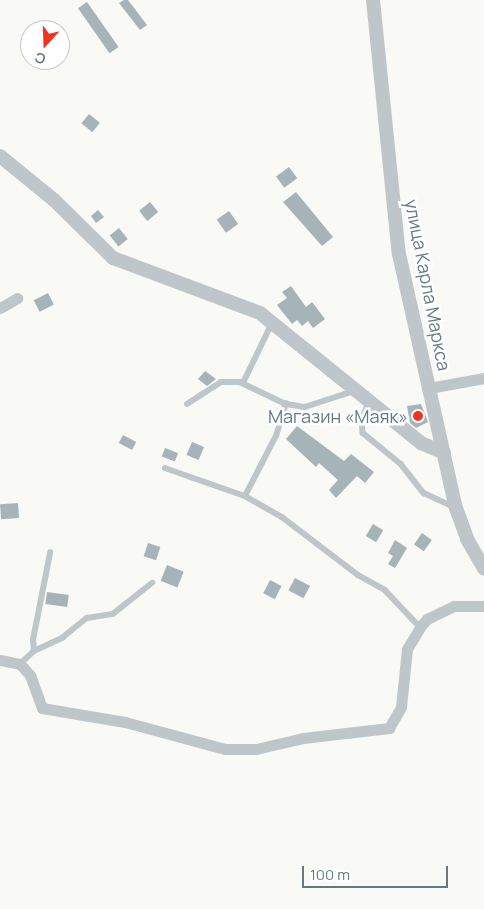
<!DOCTYPE html>
<html>
<head>
<meta charset="utf-8">
<style>
  body { margin:0 }
  #map { position:relative; width:484px; height:909px; overflow:hidden; background:#f9f9f6; font-family:Manrope,sans-serif }
  div>[style] { position:absolute }
  [style*='--x'] { left:calc(var(--x)*1px); top:calc(var(--y)*1px); width:calc(var(--w)*1px); rotate:calc(var(--a)*1deg) }
  .building>* { inset:0; background:#a6b3b7; transform-origin:0 0 }
  .service>* { height:5.5px; margin:-2.75px; padding:0 2.75px; transform-origin:2.75px; border-radius:2.75px; background:#bfc6c9 }
  .minor>* { height:11px; margin:-5.5px; padding:0 5.5px; transform-origin:5.5px; border-radius:5.5px; background:#bfc6c9 }
  .tertiary>* { height:14px; margin:-7px; padding:0 7px; transform-origin:7px; border-radius:7px; background:#bfc6c9 }
  .dots>* { width:14px; height:14px; translate:-50% -50%; box-sizing:border-box; border:2px solid #fff; border-radius:50% }
  span { translate:-50% -50%; white-space:nowrap; text-align:center; line-height:1.15; -webkit-text-stroke:5px #fff; paint-order:stroke }
  .street-label { font-size:18px; color:#627a83 }
  .poi-label { font-size:18px; color:#627a83 }
  .right { translate:-100% -50%; text-align:right }
  .north { position:absolute; left:20px; top:20px; width:50px; height:50px; box-sizing:border-box; background:#fff; border:1px solid #c0cacd; border-radius:50%; rotate:200deg; font-size:14px; font-weight:700; line-height:20px; text-align:center; color:#627a83 }
  .north::after { content:''; display:block; margin:auto; width:18px; height:22px; background:#ed3423; clip-path:polygon(50% 0,100% 100%,50% 72%,0 100%) }
  .scale { position:absolute; left:302px; top:866px; width:146px; height:22px; box-sizing:border-box; border:2px solid #627a83; border-top:0; padding-left:6px; font-size:15px; line-height:18px; white-space:nowrap; color:#627a83; -webkit-text-stroke:4px #fff; paint-order:stroke }
</style>
</head>
<body>
<div id="map">
  <div class="building">
    <div style="clip-path:polygon(124px 0,128px 0,147px 25px,140px 30px,119px 3px)"></div>
    <div style="left:87px;top:2px;width:55px;height:11px;rotate:55deg"></div>
    <div style="left:89px;top:114px;width:14px;height:12px;rotate:39deg"></div>
    <div style="left:289px;top:167px;width:14px;height:16px;rotate:54deg"></div>
    <div style="clip-path:polygon(296px 192px,333px 237px,322px 246px,283px 202px)"></div>
    <div style="left:150px;top:202px;width:13px;height:14px;rotate:51deg"></div>
    <div style="clip-path:polygon(98px 210px,104px 217px,96px 223px,91px 216px)"></div>
    <div style="left:229px;top:211px;width:16px;height:15px;rotate:55deg"></div>
    <div style="left:119px;top:228px;width:14px;height:12px;rotate:51deg"></div>
    <div style="clip-path:polygon(291px 286px,306px 307px,312px 302px,325px 319px,313px 328px,308px 321px,302px 326px,297px 320px,292px 324px,277px 305px,287px 298px,282px 292px)"></div>
    <div style="left:48px;top:293px;width:13px;height:16px;rotate:63deg"></div>
    <div style="clip-path:polygon(205px 371px,216px 379px,207px 386px,198px 379px)"></div>
    <div style="clip-path:polygon(421px 404px,428px 422px,416px 428px,410px 423px,407px 406px)"></div>
    <div style="clip-path:polygon(297px 426px,344px 461px,351px 454px,374px 472px,365px 483px,357px 476px,336px 498px,329px 490px,338px 480px,319px 463px,316px 467px,286px 439px)"></div>
    <div style="left:123px;top:435px;width:15px;height:9px;rotate:28deg"></div>
    <div style="left:192px;top:442px;width:13px;height:14px;rotate:23deg"></div>
    <div style="left:165px;top:448px;width:14px;height:9px;rotate:21deg"></div>
    <div style="left:18px;top:503px;width:15px;height:18px;rotate:86deg"></div>
    <div style="left:373px;top:524px;width:12px;height:14px;rotate:31deg"></div>
    <div style="left:422px;top:533px;width:12px;height:14px;rotate:35deg"></div>
    <div style="clip-path:polygon(395px 540px,407px 548px,395px 568px,388px 564px,393px 556px,388px 553px)"></div>
    <div style="left:148px;top:543px;width:13px;height:14px;rotate:18deg"></div>
    <div style="left:167px;top:565px;width:18px;height:17px;rotate:22deg"></div>
    <div style="left:295px;top:578px;width:17px;height:14px;rotate:28deg"></div>
    <div style="left:270px;top:580px;width:13px;height:15px;rotate:27deg"></div>
    <div style="left:47px;top:592px;width:22px;height:12px;rotate:8deg"></div>
  </div>
  <div class="service">
    <div style="--x:243;--y:383;--w:67;--a:-64.2"></div>
    <div style="--x:369;--y:402;--w:20;--a:110"></div>
    <div style="--x:362;--y:421;--w:12;--a:85"></div>
    <div style="--x:363;--y:433;--w:49;--a:39.2"></div>
    <div style="--x:401;--y:464;--w:37;--a:52"></div>
    <div style="--x:424;--y:493;--w:33;--a:25"></div>
    <div style="--x:187;--y:404;--w:40;--a:-32.9"></div>
    <div style="--x:221;--y:382;--w:19;--a:0"></div>
    <div style="--x:240;--y:382;--w:51;--a:25.6"></div>
    <div style="--x:286;--y:404;--w:19;--a:9"></div>
    <div style="--x:305;--y:407;--w:52;--a:-18.1"></div>
    <div style="--x:165;--y:468;--w:85;--a:19.3"></div>
    <div style="--x:245;--y:496;--w:43;--a:29.6"></div>
    <div style="--x:282;--y:517;--w:96;--a:37.3"></div>
    <div style="--x:358;--y:575;--w:31;--a:29"></div>
    <div style="--x:385;--y:590;--w:51;--a:46.6"></div>
    <div style="--x:245;--y:496;--w:68;--a:-62.7"></div>
    <div style="--x:276;--y:436;--w:34;--a:-73"></div>
    <div style="--x:34;--y:651;--w:11;--a:-95"></div>
    <div style="--x:33;--y:640;--w:89;--a:-78.9"></div>
    <div style="--x:20;--y:664;--w:19;--a:-43"></div>
    <div style="--x:34;--y:651;--w:31;--a:-25"></div>
    <div style="--x:62;--y:638;--w:32;--a:-39"></div>
    <div style="--x:87;--y:618;--w:26;--a:-9"></div>
    <div style="--x:113;--y:614;--w:50;--a:-38.5"></div>
  </div>
  <div class="minor">
    <div style="--x:0;--y:308;--w:20;--a:-30"></div>
    <div style="--x:429;--y:388;--w:56;--a:-10.3"></div>
    <div style="--x:0;--y:660;--w:20;--a:11"></div>
    <div style="--x:20;--y:664;--w:15;--a:48"></div>
    <div style="--x:30;--y:675;--w:35;--a:70"></div>
    <div style="--x:42;--y:708;--w:84;--a:9.6"></div>
    <div style="--x:125;--y:722;--w:104;--a:15.1"></div>
    <div style="--x:225;--y:749;--w:31;--a:0"></div>
    <div style="--x:256;--y:749;--w:48;--a:-13.2"></div>
    <div style="--x:303;--y:738;--w:87;--a:-6.6"></div>
    <div style="--x:389;--y:728;--w:24;--a:-60"></div>
    <div style="--x:401;--y:707;--w:58;--a:-84.1"></div>
    <div style="--x:407;--y:649;--w:26;--a:-59"></div>
    <div style="--x:420;--y:627;--w:11;--a:-49"></div>
    <div style="--x:427;--y:619;--w:30;--a:-26"></div>
    <div style="--x:454;--y:606;--w:30;--a:0"></div>
  </div>
  <div class="tertiary">
    <div style="--x:373;--y:0;--w:255;--a:84.2"></div>
    <div style="--x:399;--y:254;--w:260;--a:77.4"></div>
    <div style="--x:456;--y:508;--w:33;--a:70"></div>
    <div style="--x:467;--y:539;--w:34;--a:60"></div>
    <div style="--x:0;--y:156;--w:70;--a:39.2"></div>
    <div style="--x:54;--y:200;--w:83;--a:44.5"></div>
    <div style="--x:113;--y:258;--w:157;--a:20.5"></div>
    <div style="--x:260;--y:313;--w:207;--a:38.9"></div>
    <div style="--x:421;--y:443;--w:25;--a:23"></div>
  </div>
  <div class="dots">
    <div style="left:418px;top:416px;background:#ed3423"></div>
  </div>
  <div class="street-label">
    <span style="left:428px;top:285px;rotate:79deg">улица Карла Маркса</span>
  </div>
  <div class="poi-label">
    <span class="right" style="left:408px;top:416px">Магазин «Маяк»</span>
  </div>
  <div class="north">С</div>
  <div class="scale">100 m</div>
</div>
</body>
</html>
